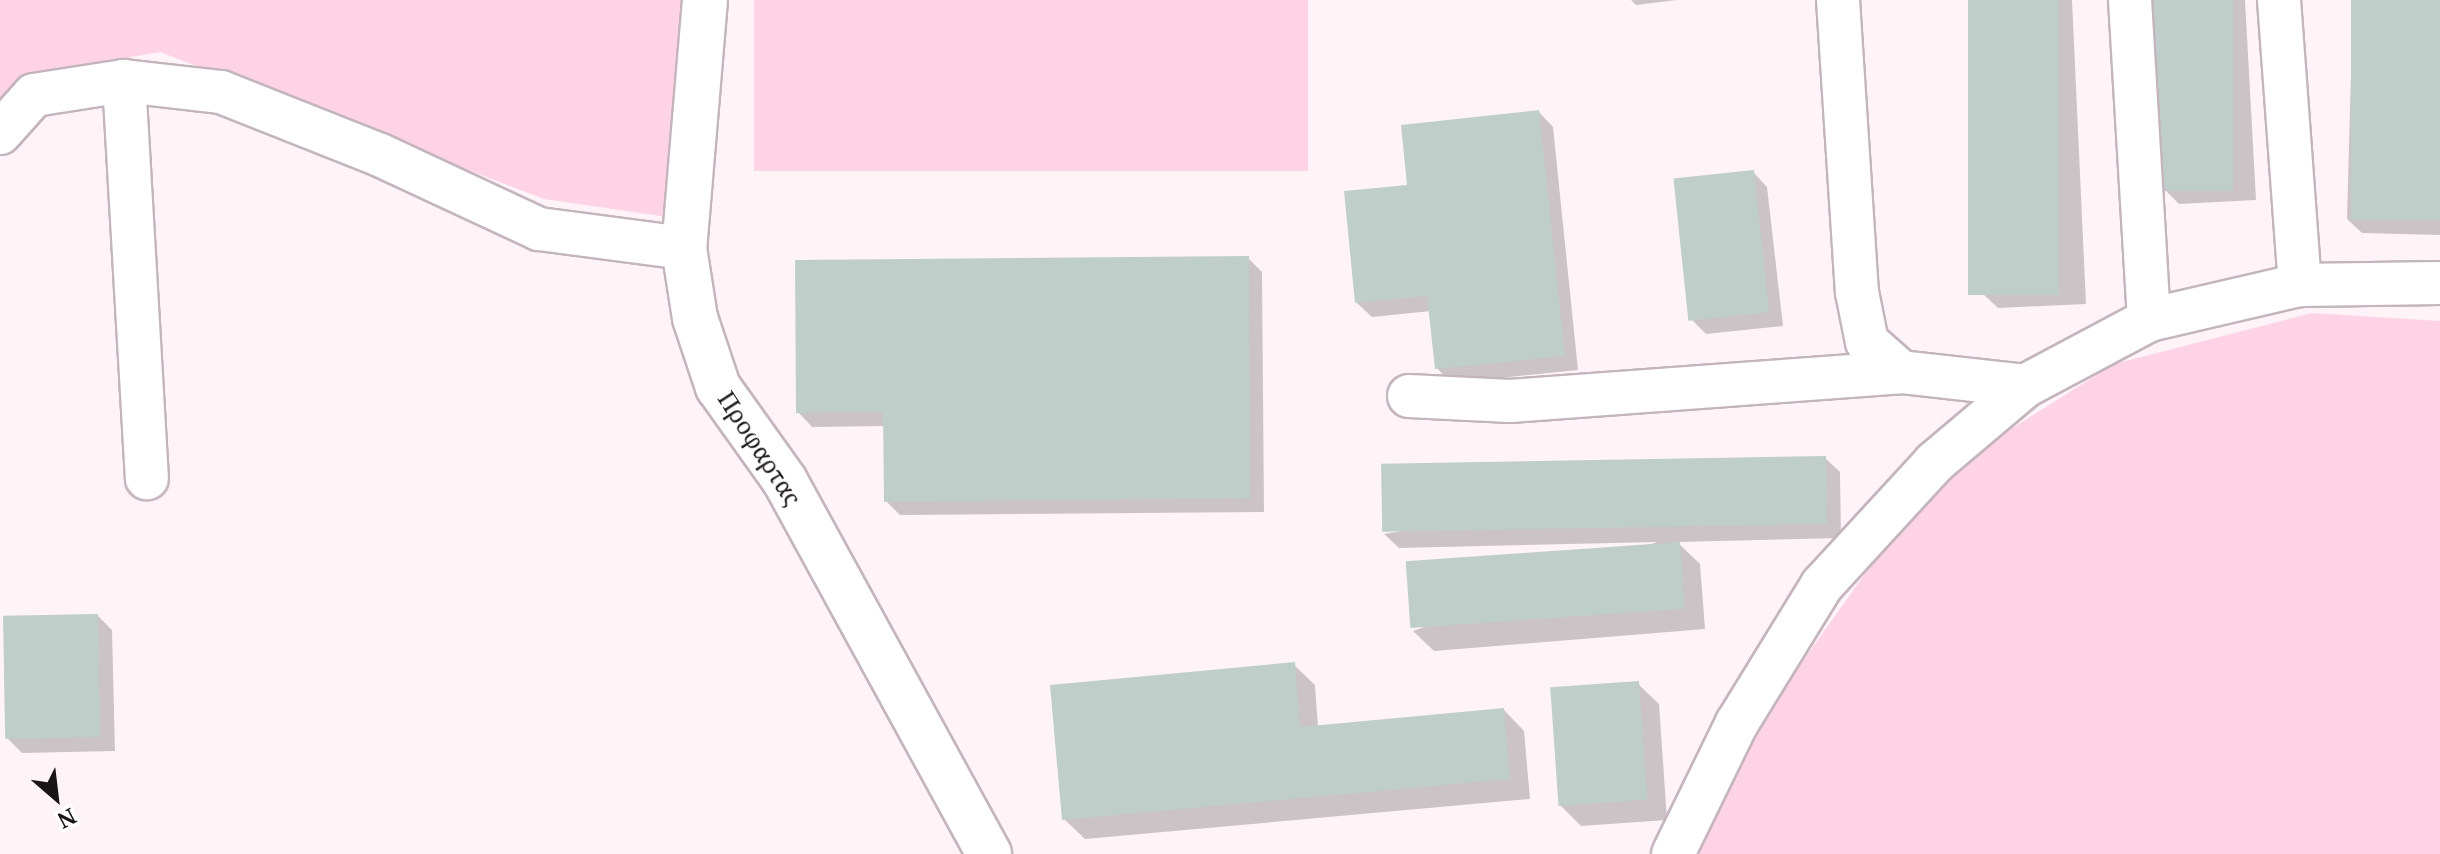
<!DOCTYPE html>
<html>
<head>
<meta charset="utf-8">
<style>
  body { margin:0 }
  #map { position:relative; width:2440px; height:854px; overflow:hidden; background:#fef4f8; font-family:"Noto Serif",serif }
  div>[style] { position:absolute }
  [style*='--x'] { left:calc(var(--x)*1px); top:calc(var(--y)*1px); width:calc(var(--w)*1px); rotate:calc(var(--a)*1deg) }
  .green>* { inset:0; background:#fed3e6; transform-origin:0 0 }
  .shadow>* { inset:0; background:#0003 }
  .building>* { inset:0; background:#bfcec9; transform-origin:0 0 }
  .roads { filter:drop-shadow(2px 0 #c4b5bc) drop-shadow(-2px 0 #c4b5bc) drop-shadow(0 2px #c4b5bc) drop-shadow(0 -2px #c4b5bc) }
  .street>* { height:42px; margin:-21px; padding:0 21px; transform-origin:21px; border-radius:21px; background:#fff }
  .secondary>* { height:44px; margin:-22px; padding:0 22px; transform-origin:22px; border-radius:22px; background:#fff }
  span { translate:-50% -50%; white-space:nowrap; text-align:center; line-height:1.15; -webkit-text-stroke:7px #fff; paint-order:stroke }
  .street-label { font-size:24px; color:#191416 }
  .north { position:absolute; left:16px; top:758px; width:80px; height:80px; -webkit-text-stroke:6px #fff; paint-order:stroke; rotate:152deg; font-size:22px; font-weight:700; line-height:32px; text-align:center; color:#191416 }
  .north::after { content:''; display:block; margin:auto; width:28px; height:36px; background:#191416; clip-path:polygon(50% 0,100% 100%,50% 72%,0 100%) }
</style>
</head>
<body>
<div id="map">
  <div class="green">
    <div style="clip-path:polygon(0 0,693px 0,674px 218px,544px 199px,160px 52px,33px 74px,0 114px)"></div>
    <div style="left:754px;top:0;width:554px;height:171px"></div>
    <div style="clip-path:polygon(2312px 313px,2440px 321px,2440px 854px,1694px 854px,1740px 749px,1882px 550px,1981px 448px,2114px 364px)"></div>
  </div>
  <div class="shadow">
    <div style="clip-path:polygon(1631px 0,1677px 0,1636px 5px)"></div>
    <div style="clip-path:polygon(1970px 0,2072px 0,2086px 304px,1998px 308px,1983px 294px)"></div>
    <div style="clip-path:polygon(2155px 0,2245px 0,2256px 200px,2179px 204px,2165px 190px)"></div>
    <div style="clip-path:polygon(2353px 0,2440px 0,2440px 235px,2362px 233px,2347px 219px)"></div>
    <div style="clip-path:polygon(1539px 112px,1553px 127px,1578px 370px,1451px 383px,1437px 368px,1431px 311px,1372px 317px,1357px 303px,1409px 187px)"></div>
    <div style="clip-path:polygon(1753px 172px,1767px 187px,1783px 326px,1706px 334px,1692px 320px)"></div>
    <div style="clip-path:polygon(1248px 258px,1262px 272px,1264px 512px,900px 515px,886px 501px,886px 426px,812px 427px,798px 412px)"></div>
    <div style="clip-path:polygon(1825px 458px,1840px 472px,1841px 538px,1677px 542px,1700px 564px,1705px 629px,1434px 651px,1413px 631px,1657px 542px,1399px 548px,1384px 534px)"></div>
    <div style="clip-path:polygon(98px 616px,112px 630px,115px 751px,22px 753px,8px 739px)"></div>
    <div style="clip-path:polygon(1294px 665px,1315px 685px,1318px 727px,1504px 710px,1524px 731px,1530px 799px,1085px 839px,1064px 819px)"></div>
    <div style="clip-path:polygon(1638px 684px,1659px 704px,1667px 820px,1581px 826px,1560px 805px)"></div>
  </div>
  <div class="building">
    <div style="left:1968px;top:0;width:91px;height:295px"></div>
    <div style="left:2153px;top:0;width:80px;height:191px"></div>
    <div style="left:2351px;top:0;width:89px;height:220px"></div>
    <div style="clip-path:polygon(1539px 110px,1565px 356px,1435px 369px,1427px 296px,1355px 303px,1344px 191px,1407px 185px,1401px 125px)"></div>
    <div style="left:1754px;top:170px;width:143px;height:81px;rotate:84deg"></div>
    <div style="clip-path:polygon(1249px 256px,1250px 498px,884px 502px,883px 412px,796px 413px,795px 260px)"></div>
    <div style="left:1826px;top:456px;width:68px;height:445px;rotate:89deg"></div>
    <div style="left:1680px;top:542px;width:67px;height:275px;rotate:86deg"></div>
    <div style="left:98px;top:614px;width:123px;height:95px;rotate:89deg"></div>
    <div style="clip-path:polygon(1295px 662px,1300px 727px,1504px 708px,1510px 779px,1062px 820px,1050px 685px)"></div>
    <div style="left:1639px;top:681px;width:119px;height:89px;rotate:86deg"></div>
  </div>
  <div class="roads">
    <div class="street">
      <div style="--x:1838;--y:0;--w:293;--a:86.3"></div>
      <div style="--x:1857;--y:292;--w:51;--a:78.7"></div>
      <div style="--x:1867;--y:342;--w:45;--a:41.4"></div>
      <div style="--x:1901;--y:372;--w:125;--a:6.4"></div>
      <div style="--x:2130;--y:0;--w:321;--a:86.6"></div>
      <div style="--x:2279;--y:0;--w:286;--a:85.8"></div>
      <div style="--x:124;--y:81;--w:398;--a:86.7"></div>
      <div style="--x:0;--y:133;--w:51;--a:-48.2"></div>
      <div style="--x:34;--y:95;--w:91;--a:-8.8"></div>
      <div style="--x:124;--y:81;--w:98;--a:6.5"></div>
      <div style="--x:221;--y:92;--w:171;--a:21.6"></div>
      <div style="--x:380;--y:155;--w:175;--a:25"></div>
      <div style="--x:539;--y:229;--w:146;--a:7.5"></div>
      <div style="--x:1409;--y:396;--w:101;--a:2.8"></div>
      <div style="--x:1510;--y:401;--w:392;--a:-4.2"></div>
      <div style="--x:1673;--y:854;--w:146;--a:-64"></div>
      <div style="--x:1737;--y:723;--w:162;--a:-58.4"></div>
      <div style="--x:1822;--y:585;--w:166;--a:-47.4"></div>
      <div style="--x:1934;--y:463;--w:119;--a:-40.2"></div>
      <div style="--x:2025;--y:386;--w:140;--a:-28"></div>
      <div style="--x:2149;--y:320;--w:155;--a:-13.1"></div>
      <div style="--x:2300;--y:285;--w:140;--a:-0.8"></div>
    </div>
    <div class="secondary">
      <div style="--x:705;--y:0;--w:249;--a:94.8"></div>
      <div style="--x:684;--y:248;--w:71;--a:81.1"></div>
      <div style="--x:695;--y:318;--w:73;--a:71.6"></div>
      <div style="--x:718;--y:387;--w:115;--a:54.5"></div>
      <div style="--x:785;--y:481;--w:425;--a:61.3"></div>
    </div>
  </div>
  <div class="street-label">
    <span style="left:760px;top:448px;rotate:57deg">Προφαρτας</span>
  </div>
  <div class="north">N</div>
</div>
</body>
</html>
